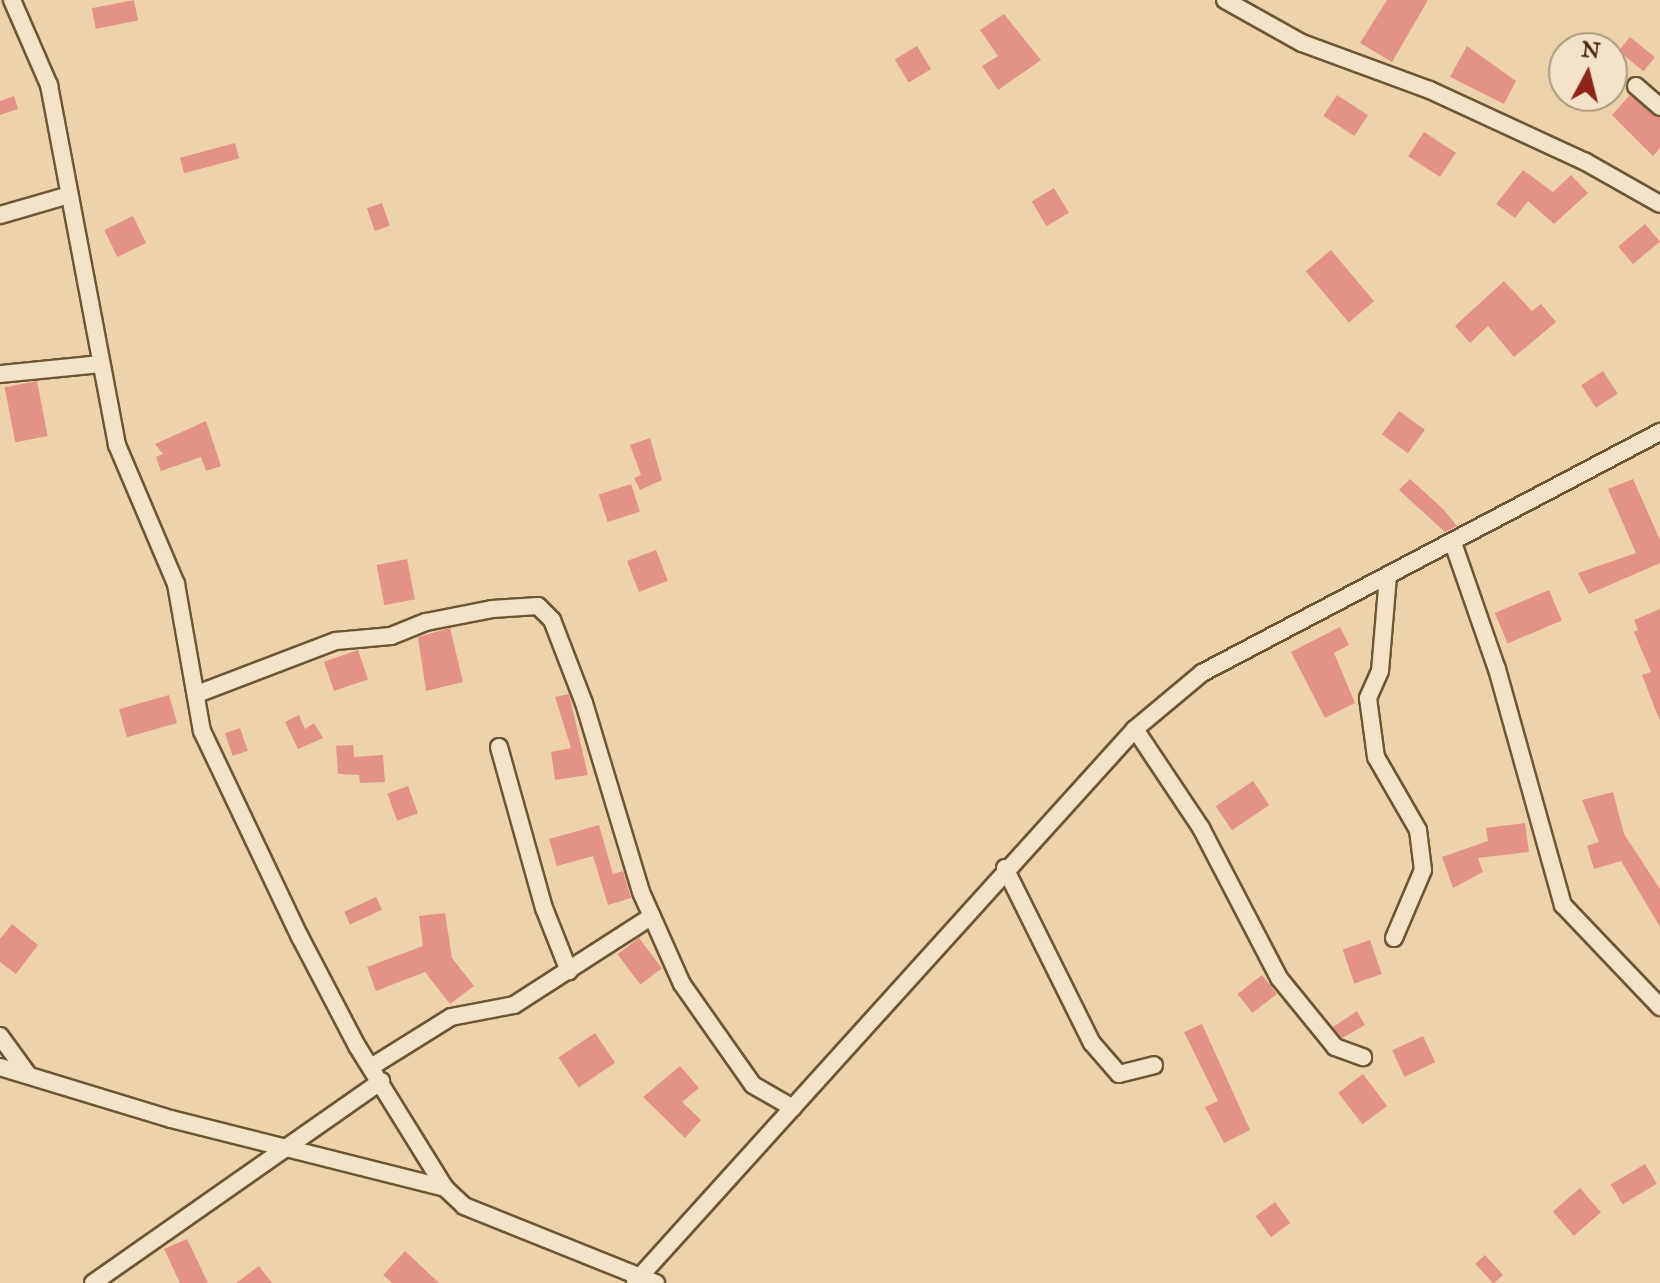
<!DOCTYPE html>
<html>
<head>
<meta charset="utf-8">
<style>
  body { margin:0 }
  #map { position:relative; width:1660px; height:1283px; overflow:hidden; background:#eed2ac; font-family:"IM FELL Great Primer",serif }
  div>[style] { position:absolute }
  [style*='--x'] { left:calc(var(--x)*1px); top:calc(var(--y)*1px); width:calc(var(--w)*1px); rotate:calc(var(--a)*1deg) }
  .building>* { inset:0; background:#e39385; transform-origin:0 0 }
  .roads { filter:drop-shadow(2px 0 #6e5632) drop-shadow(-2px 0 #6e5632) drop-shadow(0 2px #6e5632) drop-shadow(0 -2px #6e5632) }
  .street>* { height:16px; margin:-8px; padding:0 8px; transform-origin:8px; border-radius:8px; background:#f4e2c9 }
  span { translate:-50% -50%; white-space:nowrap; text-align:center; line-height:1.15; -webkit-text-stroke:8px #f4e2c9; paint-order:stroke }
  .north { position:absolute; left:1548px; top:32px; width:80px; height:80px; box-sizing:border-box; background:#f4e2c9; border:2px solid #ae997d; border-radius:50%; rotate:7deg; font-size:22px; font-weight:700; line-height:32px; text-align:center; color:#442c0a }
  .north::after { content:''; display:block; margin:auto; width:28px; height:36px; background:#8f2418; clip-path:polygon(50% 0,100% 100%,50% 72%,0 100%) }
</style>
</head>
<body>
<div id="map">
  <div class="building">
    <div style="left:134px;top:0;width:21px;height:43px;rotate:79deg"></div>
    <div style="clip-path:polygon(1387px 0,1428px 0,1392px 62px,1360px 43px)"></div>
    <div style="clip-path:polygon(1004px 14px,1041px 60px,998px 90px,982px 66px,998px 56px,980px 30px)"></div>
    <div style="left:1630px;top:37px;width:32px;height:18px;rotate:39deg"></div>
    <div style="left:917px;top:46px;width:27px;height:26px;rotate:59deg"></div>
    <div style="clip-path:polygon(1467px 46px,1516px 81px,1504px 104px,1450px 77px)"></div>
    <div style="left:1337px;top:95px;width:37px;height:25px;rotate:33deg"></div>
    <div style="clip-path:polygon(1630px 95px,1660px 118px,1660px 148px,1653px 156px,1612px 115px)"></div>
    <div style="clip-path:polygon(14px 96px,18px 109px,0 115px,0 101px)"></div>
    <div style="left:1424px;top:132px;width:38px;height:29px;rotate:33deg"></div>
    <div style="left:235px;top:143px;width:16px;height:57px;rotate:75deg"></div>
    <div style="clip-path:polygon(1523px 170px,1553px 192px,1571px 175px,1588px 193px,1554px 224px,1528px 201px,1515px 218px,1496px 204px)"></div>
    <div style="left:1054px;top:188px;width:29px;height:26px;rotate:59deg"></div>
    <div style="left:382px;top:203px;width:24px;height:16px;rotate:71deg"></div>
    <div style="left:133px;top:216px;width:30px;height:32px;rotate:64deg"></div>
    <div style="left:1645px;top:224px;width:23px;height:35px;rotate:50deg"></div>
    <div style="left:1331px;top:250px;width:67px;height:33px;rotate:50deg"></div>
    <div style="clip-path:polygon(1504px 281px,1532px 311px,1541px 304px,1556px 322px,1514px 357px,1488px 326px,1470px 343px,1455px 326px)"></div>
    <div style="left:1603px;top:371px;width:27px;height:26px;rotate:57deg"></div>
    <div style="left:37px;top:381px;width:56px;height:33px;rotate:79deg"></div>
    <div style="left:1399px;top:411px;width:32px;height:29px;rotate:36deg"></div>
    <div style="clip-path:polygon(206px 421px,221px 466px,206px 471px,201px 457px,161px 471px,156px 457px,163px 454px,155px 444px)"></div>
    <div style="clip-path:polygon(650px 438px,662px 480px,640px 490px,634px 478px,641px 475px,630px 445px)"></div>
    <div style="clip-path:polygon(1410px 479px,1443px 509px,1457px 526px,1445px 532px,1399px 490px)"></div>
    <div style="clip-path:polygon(1633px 479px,1660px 540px,1660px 563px,1589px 594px,1578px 573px,1636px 553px,1608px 489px)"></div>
    <div style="left:631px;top:484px;width:29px;height:34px;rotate:72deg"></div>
    <div style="left:656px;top:550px;width:33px;height:31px;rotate:69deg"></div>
    <div style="left:407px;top:559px;width:41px;height:31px;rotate:79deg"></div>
    <div style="left:1549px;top:590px;width:33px;height:59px;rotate:67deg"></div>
    <div style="clip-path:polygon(1660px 609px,1660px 719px,1659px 719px,1642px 675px,1651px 672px,1634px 632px,1638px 630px,1634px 620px)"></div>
    <div style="clip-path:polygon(1340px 627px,1349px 645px,1334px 653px,1355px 703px,1325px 718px,1291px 652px)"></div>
    <div style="clip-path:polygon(450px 628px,463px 682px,426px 691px,418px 637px)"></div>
    <div style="left:358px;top:650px;width:31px;height:36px;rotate:71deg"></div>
    <div style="clip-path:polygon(569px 694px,588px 775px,555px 780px,551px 752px,571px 748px,555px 697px)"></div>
    <div style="left:169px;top:695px;width:29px;height:52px;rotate:74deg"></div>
    <div style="clip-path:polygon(299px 715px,305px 729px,314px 723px,323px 738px,298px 749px,285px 722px)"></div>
    <div style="left:240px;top:728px;width:24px;height:16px;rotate:71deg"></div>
    <div style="clip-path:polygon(353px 745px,354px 757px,383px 755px,385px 782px,360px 783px,359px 775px,338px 774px,336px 746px)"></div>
    <div style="left:1253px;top:781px;width:29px;height:45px;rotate:56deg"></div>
    <div style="left:408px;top:786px;width:29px;height:22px;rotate:70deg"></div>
    <div style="clip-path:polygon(1613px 792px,1624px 834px,1660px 889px,1660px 927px,1621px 861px,1594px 869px,1587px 846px,1599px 842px,1582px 800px)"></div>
    <div style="clip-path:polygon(1525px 823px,1529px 852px,1478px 858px,1483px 872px,1453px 888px,1442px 857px,1488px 841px,1486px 828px)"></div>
    <div style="clip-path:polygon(599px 825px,613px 874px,623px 871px,631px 898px,608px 905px,593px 856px,557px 866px,549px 839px)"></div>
    <div style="left:376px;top:897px;width:14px;height:35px;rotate:65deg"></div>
    <div style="clip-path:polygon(445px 913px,452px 958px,474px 986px,450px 1004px,425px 972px,376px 991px,367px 967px,423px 946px,419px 916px)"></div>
    <div style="clip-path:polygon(12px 924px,38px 945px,16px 974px,0 962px,0 939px)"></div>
    <div style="left:639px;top:938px;width:38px;height:27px;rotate:53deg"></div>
    <div style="left:1370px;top:940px;width:36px;height:29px;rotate:71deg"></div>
    <div style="left:1262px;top:975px;width:24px;height:31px;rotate:52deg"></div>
    <div style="clip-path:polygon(1357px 1011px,1365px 1025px,1342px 1038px,1333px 1027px)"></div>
    <div style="clip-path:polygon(1202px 1024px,1250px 1130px,1224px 1143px,1205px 1107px,1218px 1101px,1184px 1032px)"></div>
    <div style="left:595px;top:1033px;width:36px;height:44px;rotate:56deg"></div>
    <div style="left:1423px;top:1036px;width:29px;height:34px;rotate:65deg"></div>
    <div style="clip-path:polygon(680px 1066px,699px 1088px,682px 1102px,701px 1120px,685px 1138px,643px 1097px)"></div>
    <div style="left:1363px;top:1074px;width:40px;height:31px;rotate:53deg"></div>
    <div style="left:1645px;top:1164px;width:23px;height:40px;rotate:59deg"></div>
    <div style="left:1580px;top:1188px;width:32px;height:36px;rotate:49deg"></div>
    <div style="left:1275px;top:1202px;width:26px;height:24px;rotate:54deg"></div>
    <div style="clip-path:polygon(187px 1239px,208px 1283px,180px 1283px,164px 1249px)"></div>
    <div style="clip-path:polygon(405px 1251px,439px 1283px,392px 1283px,383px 1275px)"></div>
    <div style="left:1485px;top:1255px;width:27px;height:13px;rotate:48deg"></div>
    <div style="clip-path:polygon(259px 1266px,272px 1283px,236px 1283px)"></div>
  </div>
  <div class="roads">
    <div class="street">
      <div style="--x:12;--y:0;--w:93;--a:66.5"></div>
      <div style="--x:49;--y:85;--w:366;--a:79.3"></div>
      <div style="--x:117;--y:445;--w:151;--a:67"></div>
      <div style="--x:176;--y:584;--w:149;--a:80"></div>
      <div style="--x:202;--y:731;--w:228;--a:64.6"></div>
      <div style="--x:300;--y:937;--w:123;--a:62.4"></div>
      <div style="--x:357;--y:1046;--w:167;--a:58.2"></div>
      <div style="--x:445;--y:1188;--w:26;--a:43"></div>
      <div style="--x:464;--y:1206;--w:207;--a:21.9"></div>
      <div style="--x:1225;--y:0;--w:88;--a:29.2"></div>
      <div style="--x:1302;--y:43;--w:136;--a:20.2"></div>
      <div style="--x:1430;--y:90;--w:170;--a:24.8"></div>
      <div style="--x:1584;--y:161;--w:87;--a:29.5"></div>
      <div style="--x:1636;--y:86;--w:32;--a:41"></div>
      <div style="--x:0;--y:215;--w:69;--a:-16.1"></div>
      <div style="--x:0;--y:374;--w:101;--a:-5.7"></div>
      <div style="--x:1453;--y:543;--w:133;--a:70.8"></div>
      <div style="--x:1497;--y:669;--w:245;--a:74.4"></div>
      <div style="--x:1563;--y:905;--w:141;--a:46.4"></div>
      <div style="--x:1388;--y:576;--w:95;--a:94.8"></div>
      <div style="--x:1380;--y:671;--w:30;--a:114"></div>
      <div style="--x:1368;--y:698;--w:60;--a:82.3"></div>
      <div style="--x:1376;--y:757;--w:84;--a:60.1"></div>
      <div style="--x:1418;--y:830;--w:40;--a:82.9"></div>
      <div style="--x:1423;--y:870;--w:74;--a:113.1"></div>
      <div style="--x:197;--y:694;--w:149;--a:-20.9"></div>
      <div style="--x:336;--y:641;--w:55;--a:-5.2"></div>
      <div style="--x:391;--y:636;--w:38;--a:-22"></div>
      <div style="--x:426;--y:622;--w:67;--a:-11.1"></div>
      <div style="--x:492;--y:609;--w:46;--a:-3.7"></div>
      <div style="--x:538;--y:606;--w:20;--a:45"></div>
      <div style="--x:552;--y:620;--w:89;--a:68.9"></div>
      <div style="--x:584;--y:703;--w:197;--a:73.2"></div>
      <div style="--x:641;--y:892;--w:101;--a:66"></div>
      <div style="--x:682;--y:984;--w:123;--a:54.9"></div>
      <div style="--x:753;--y:1085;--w:46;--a:29.9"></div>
      <div style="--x:1135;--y:729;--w:119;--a:56.3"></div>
      <div style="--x:1201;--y:828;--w:169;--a:62.5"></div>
      <div style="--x:1279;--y:978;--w:89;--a:50.9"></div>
      <div style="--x:1335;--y:1047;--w:30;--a:20"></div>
      <div style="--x:499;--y:747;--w:167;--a:74.4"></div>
      <div style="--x:544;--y:908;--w:68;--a:68.4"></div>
      <div style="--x:1005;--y:868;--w:195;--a:63.6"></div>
      <div style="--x:1092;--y:1043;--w:41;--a:48.9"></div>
      <div style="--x:1119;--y:1074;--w:36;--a:-14"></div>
      <div style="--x:0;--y:1036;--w:46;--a:53.9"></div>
      <div style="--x:0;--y:1067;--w:179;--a:16.9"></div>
      <div style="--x:171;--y:1119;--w:283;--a:14.1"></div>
      <div style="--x:371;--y:1067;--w:94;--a:-32"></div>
      <div style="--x:451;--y:1017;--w:64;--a:-10.8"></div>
      <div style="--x:514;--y:1005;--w:164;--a:-32.8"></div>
      <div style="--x:635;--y:1282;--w:746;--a:-47.88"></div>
      <div style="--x:1135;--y:729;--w:87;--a:-39.9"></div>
      <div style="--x:1202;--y:673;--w:518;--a:-27.75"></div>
      <div style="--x:93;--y:1283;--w:352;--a:-35"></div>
    </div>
  </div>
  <div class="north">N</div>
</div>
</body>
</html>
